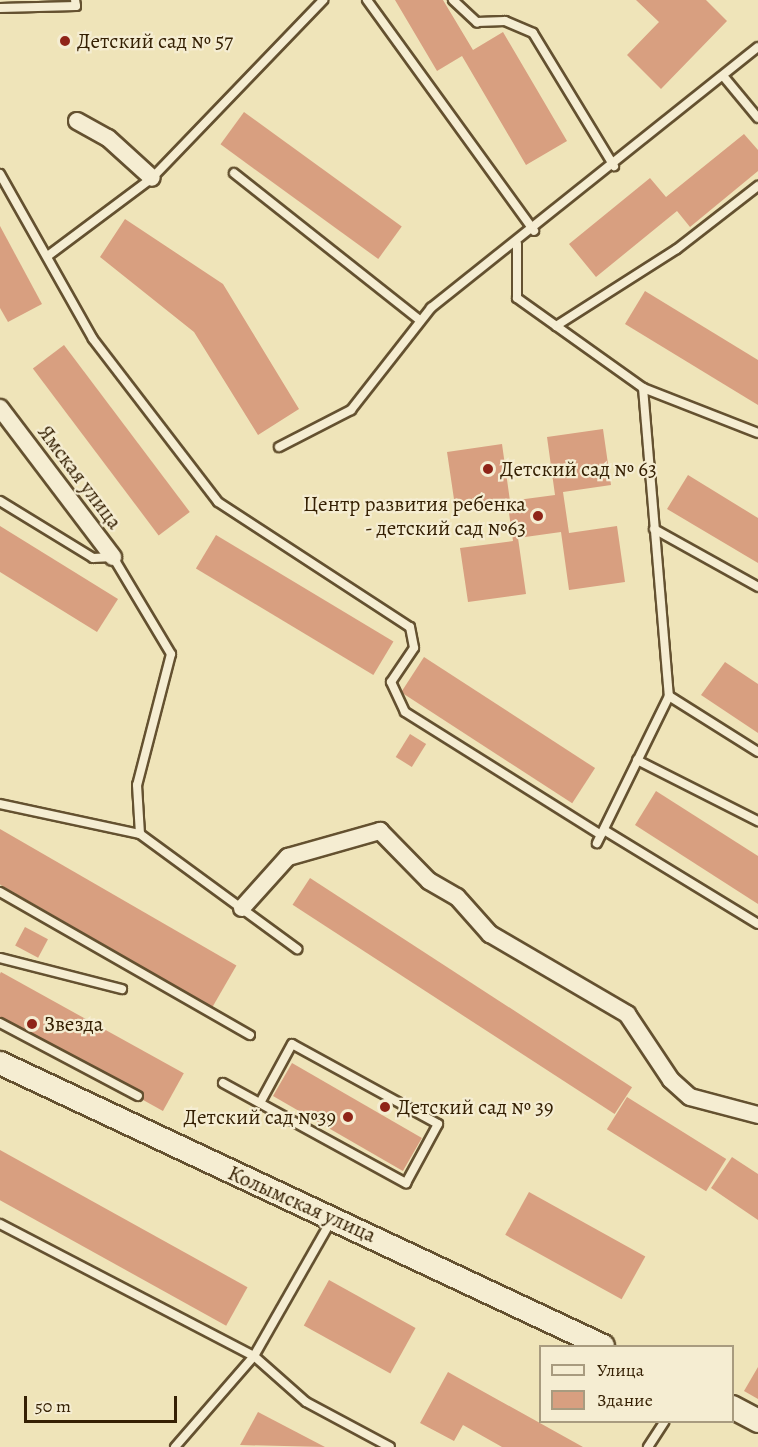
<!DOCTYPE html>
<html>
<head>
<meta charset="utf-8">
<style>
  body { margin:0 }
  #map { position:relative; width:758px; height:1447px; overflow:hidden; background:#efe4b9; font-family:Alegreya,serif }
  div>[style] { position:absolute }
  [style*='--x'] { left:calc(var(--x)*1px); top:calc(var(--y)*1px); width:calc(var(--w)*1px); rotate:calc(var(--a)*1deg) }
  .building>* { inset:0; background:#d89f80; transform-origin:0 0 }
  .roads { filter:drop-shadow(2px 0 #645130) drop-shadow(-2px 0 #645130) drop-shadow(0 2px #645130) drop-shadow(0 -2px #645130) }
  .lane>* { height:8px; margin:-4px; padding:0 4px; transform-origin:4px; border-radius:4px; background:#f5edd2 }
  .street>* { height:16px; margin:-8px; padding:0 8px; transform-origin:8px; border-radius:8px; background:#f5edd2 }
  .secondary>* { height:22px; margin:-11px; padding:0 11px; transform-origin:11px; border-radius:11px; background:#f5edd2 }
  .dots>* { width:16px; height:16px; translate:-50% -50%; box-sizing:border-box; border:3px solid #f5edd2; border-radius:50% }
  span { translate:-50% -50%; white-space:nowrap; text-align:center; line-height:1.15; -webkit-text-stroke:4.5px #f5edd2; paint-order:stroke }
  .poi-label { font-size:21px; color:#352003 }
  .left { translate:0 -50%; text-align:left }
  .right { translate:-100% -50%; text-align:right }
  .street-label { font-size:21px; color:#352003 }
  .legend { position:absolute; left:539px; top:1345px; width:195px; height:78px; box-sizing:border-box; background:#f5edd2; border:2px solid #a89b7f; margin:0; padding:8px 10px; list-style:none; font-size:18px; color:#352003 }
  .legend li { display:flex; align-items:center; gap:12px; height:30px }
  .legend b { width:30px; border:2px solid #a89b7f }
  .scale { position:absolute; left:24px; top:1396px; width:153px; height:27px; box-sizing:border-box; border:3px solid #352003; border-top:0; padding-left:8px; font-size:18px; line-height:21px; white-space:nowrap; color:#352003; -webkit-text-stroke:4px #f5edd2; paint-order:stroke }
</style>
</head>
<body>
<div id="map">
  <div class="building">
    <div style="clip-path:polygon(395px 0,443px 0,473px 50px,503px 32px,567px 141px,526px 165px,462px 56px,437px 71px)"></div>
    <div style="clip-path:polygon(636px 0,706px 0,727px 21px,661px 89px,627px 55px,659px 22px)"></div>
    <div style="left:244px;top:112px;width:195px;height:40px;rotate:36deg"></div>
    <div style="clip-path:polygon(744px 134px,758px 150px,758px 171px,690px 227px,677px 211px,596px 277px,569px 244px,650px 178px,666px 197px)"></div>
    <div style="clip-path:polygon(125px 219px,223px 284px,299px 409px,258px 435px,194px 332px,100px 257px)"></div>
    <div style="clip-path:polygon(0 226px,42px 304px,8px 322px,0 308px)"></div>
    <div style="clip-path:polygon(645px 291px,758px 360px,758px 405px,625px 324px)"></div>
    <div style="left:64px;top:345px;width:209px;height:39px;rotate:53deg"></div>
    <div style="clip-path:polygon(603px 429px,611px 485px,563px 492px,569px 533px,617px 526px,625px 582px,569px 590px,561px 532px,518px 538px,526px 594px,468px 602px,460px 548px,513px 541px,507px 499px,455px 506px,447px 452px,502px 444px,510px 501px,555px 495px,547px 437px)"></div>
    <div style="clip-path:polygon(688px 475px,758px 518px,758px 563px,667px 509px)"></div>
    <div style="clip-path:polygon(0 526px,118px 599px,97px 632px,0 572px)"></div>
    <div style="left:216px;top:535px;width:207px;height:39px;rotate:31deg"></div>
    <div style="left:424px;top:657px;width:204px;height:42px;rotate:33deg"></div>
    <div style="clip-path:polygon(725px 662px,758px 684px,758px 733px,701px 695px)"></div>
    <div style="left:410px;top:734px;width:19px;height:27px;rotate:32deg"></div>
    <div style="clip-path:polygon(656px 791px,758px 856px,758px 904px,635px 825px)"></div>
    <div style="left:0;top:829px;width:273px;height:48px;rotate:30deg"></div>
    <div style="left:310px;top:878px;width:384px;height:32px;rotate:33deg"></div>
    <div style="left:25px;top:927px;width:26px;height:21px;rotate:28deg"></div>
    <div style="left:1px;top:972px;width:209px;height:43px;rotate:29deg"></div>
    <div style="left:292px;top:1063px;width:150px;height:38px;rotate:30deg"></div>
    <div style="left:627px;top:1097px;width:117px;height:38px;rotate:32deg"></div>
    <div style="left:0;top:1150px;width:283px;height:44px;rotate:29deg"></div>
    <div style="clip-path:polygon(732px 1157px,758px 1174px,758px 1220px,711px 1188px)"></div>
    <div style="left:529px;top:1192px;width:133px;height:49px;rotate:29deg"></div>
    <div style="left:329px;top:1280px;width:99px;height:52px;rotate:29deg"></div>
    <div style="clip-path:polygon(758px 1367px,758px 1399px,744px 1391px)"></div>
    <div style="clip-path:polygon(448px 1372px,583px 1447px,502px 1447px,463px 1425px,454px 1441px,420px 1423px)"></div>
    <div style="clip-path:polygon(258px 1412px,325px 1447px,240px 1445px)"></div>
  </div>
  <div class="roads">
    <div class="lane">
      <div style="--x:367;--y:0;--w:285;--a:54.1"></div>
      <div style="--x:453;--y:0;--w:33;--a:43"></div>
      <div style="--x:477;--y:22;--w:28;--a:-2"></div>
      <div style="--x:505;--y:21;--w:30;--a:23"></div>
      <div style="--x:533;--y:33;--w:156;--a:58.7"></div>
      <div style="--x:0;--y:8;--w:76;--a:-1.5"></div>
      <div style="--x:76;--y:6;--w:6;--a:-99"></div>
      <div style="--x:724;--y:77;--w:53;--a:50.3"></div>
      <div style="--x:234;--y:173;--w:235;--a:38.4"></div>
      <div style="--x:0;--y:174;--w:189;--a:60.6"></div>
      <div style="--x:93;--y:339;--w:205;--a:52.5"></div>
      <div style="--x:218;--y:502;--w:229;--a:33.1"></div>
      <div style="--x:410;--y:627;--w:21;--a:79"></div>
      <div style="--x:414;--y:648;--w:41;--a:124.1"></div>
      <div style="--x:391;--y:682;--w:33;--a:65"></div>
      <div style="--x:405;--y:712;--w:231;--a:32.1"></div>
      <div style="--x:517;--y:244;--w:54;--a:90"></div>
      <div style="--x:517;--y:298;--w:155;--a:35.5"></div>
      <div style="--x:643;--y:388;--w:309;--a:85.2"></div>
      <div style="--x:669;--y:696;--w:164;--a:116.1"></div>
      <div style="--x:49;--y:255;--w:129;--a:-36.8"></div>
      <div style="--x:152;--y:178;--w:247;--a:-46.1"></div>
      <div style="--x:556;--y:326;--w:143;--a:-32.5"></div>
      <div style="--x:677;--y:249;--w:103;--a:-37.9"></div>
      <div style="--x:643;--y:388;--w:123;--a:21.4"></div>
      <div style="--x:279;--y:447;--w:81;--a:-27.2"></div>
      <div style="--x:351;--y:410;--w:130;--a:-51.9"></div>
      <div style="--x:431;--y:308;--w:418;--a:-38.6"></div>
      <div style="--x:0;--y:501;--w:109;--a:31.5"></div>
      <div style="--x:93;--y:558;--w:20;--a:-3"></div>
      <div style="--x:113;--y:557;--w:113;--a:59.1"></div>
      <div style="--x:171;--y:654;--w:135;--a:104.5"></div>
      <div style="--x:137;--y:785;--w:49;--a:86.5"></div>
      <div style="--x:140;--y:834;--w:195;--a:36.2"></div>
      <div style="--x:654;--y:529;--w:119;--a:29.1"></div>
      <div style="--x:669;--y:696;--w:105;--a:32.2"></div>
      <div style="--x:637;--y:760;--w:136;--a:26.8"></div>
      <div style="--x:0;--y:804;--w:143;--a:12.1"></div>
      <div style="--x:604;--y:830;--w:180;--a:31.4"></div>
      <div style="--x:0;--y:892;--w:288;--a:29.8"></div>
      <div style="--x:0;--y:958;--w:126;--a:14.3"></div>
      <div style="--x:0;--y:1023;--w:156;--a:27.9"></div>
      <div style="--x:223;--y:1083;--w:209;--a:28.7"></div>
      <div style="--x:406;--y:1183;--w:67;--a:-61.5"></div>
      <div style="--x:438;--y:1124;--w:166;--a:-151.3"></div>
      <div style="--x:292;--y:1044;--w:67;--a:118.5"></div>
      <div style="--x:0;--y:1224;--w:286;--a:27.5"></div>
      <div style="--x:254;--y:1356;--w:69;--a:41.5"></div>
      <div style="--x:306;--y:1402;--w:95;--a:28.2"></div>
      <div style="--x:175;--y:1447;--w:121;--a:-49"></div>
      <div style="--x:254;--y:1356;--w:158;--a:-60.3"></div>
      <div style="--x:648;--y:1447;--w:30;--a:-57"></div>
    </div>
    <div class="street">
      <div style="--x:77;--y:121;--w:35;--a:29"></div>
      <div style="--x:108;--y:138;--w:59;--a:42.3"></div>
      <div style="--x:0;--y:408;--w:187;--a:52.8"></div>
      <div style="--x:242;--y:908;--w:69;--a:-48"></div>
      <div style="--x:288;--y:857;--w:96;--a:-15.8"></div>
      <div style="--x:380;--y:831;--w:70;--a:45.6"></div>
      <div style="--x:429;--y:881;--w:32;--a:30"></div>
      <div style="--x:457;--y:897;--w:50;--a:48.3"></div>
      <div style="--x:490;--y:934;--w:159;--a:30.3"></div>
      <div style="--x:627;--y:1014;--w:79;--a:56.3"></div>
      <div style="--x:671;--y:1080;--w:25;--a:42"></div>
      <div style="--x:690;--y:1097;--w:70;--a:14.8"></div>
    </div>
    <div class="secondary">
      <div style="--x:0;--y:1063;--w:666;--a:25.14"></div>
      <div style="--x:732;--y:1407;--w:30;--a:28"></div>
    </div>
  </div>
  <div class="dots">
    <div style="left:65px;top:41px;background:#8f2418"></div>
    <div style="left:488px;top:469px;background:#8f2418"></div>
    <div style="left:538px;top:516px;background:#8f2418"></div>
    <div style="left:32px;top:1024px;background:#8f2418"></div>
    <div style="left:385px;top:1107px;background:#8f2418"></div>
    <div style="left:348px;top:1117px;background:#8f2418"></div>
  </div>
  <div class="poi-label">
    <span class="left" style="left:77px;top:41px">Детский сад № 57</span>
    <span class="left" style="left:500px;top:469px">Детский сад № 63</span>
    <span class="right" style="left:526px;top:516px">Центр развития ребенка<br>- детский сад №63</span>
    <span class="left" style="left:44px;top:1024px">Звезда</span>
    <span class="left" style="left:397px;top:1107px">Детский сад № 39</span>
    <span class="right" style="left:336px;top:1117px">Детский сад №39</span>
  </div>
  <div class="street-label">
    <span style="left:80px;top:477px;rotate:53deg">Ямская улица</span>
    <span style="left:302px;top:1204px;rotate:24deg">Колымская улица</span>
  </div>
  <ul class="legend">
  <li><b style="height:8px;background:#f5edd2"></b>Улица</li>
  <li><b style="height:16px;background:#d89f80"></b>Здание</li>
  </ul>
  <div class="scale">50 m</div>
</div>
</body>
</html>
